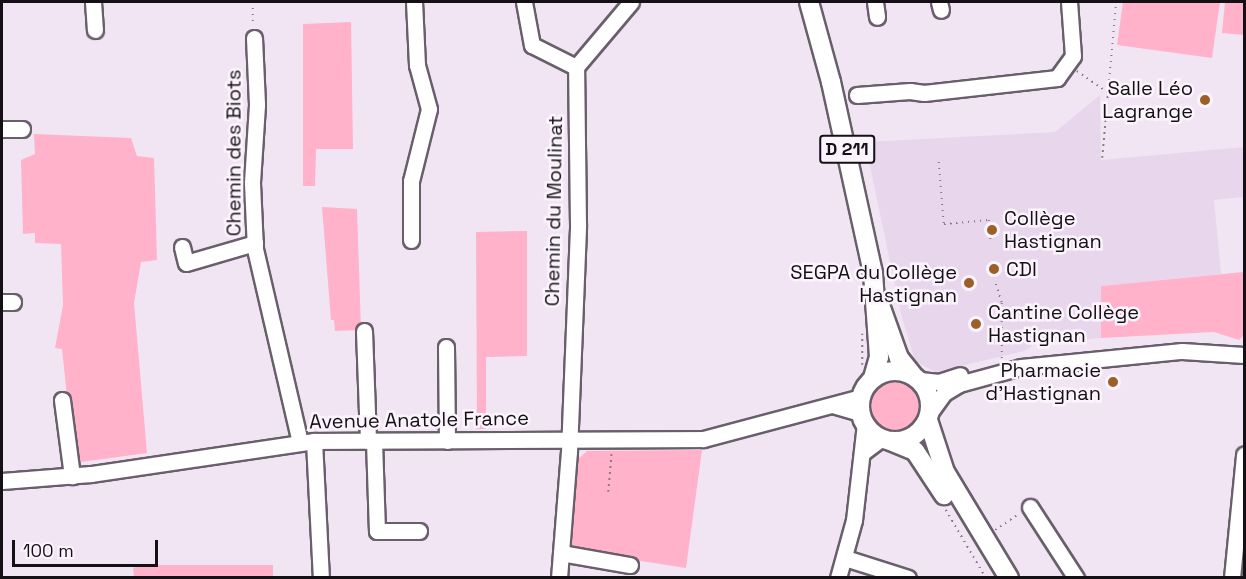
<!DOCTYPE html>
<html>
<head>
<meta charset="utf-8">
<style>
  body { margin:0 }
  #map { position:relative; width:1246px; height:579px; overflow:hidden; background:#f1e5f4; font-family:"Space Grotesk",sans-serif }
  div>[style] { position:absolute }
  [style*='--x'] { left:calc(var(--x)*1px); top:calc(var(--y)*1px); width:calc(var(--w)*1px); rotate:calc(var(--a)*1deg) }
  .built>* { inset:0; background:#e8d7ec }
  .green>* { inset:0; background:#ffb2ca }
  .round { border-radius:50% }
  .path>* { height:1.5px; margin-top:-0.75px; transform-origin:0; background:repeating-linear-gradient(90deg,#857c87 0 1.5px,transparent 0 6px) }
  .roads { filter:drop-shadow(2px 0 #695f6b) drop-shadow(-2px 0 #695f6b) drop-shadow(0 2px #695f6b) drop-shadow(0 -2px #695f6b) }
  .minor>* { height:15px; margin:-7.5px; padding:0 7.5px; transform-origin:7.5px; border-radius:7.5px; background:#fff }
  .major>* { height:18px; margin:-9px; padding:0 9px; transform-origin:9px; border-radius:9px; background:#fff }
  .major>.ring { margin:-9px; padding:0; box-sizing:content-box; background:none; border:18px solid #fff; border-radius:50% }
  .dots>* { width:16px; height:16px; translate:-50% -50%; box-sizing:border-box; border:3px solid #fcf4fd; border-radius:50% }
  span { translate:-50% -50%; white-space:nowrap; text-align:center; line-height:1.15; -webkit-text-stroke:5px #fcf4fd; paint-order:stroke }
  .shield-label span { padding:2px 4px; background:#fcf4fd; border:2px solid; border-radius:4px; -webkit-text-stroke-width:0 }
  .shield-label { font-size:18px; color:#141015; font-weight:700 }
  .poi-label { font-size:20px; color:#141015 }
  .right { translate:-100% -50%; text-align:right }
  .left { translate:0 -50%; text-align:left }
  .street-label { font-size:20px; color:#141015 }
  .frame { position:absolute; inset:0; border:3px solid #141015; pointer-events:none }
  .scale { position:absolute; left:12px; top:540px; width:146px; height:27px; box-sizing:border-box; border:3px solid #141015; border-top:0; padding-left:8px; font-size:18px; line-height:21px; white-space:nowrap; color:#141015; -webkit-text-stroke:4px #fcf4fd; paint-order:stroke }
</style>
</head>
<body>
<div id="map">
  <div class="built">
    <div style="clip-path:polygon(1100px 95px,1101px 160px,1244px 147px,1244px 197px,1214px 200px,1221px 274px,1101px 286px,1101px 338px,1034px 345px,1024px 351px,935px 372px,915px 361px,901px 314px,865px 142px,1055px 132px)"></div>
  </div>
  <div class="green">
    <div style="clip-path:polygon(1123px 2px,1220px 2px,1212px 58px,1117px 45px)"></div>
    <div style="clip-path:polygon(1225px 2px,1244px 2px,1244px 35px,1222px 33px)"></div>
    <div style="clip-path:polygon(351px 22px,353px 149px,316px 149px,315px 186px,303px 186px,303px 24px)"></div>
    <div style="clip-path:polygon(34px 134px,131px 138px,137px 156px,154px 158px,157px 260px,141px 262px,134px 303px,147px 453px,74px 463px,62px 349px,55px 348px,63px 305px,61px 244px,35px 243px,35px 233px,23px 234px,21px 160px,35px 154px)"></div>
    <div style="clip-path:polygon(322px 207px,357px 209px,361px 330px,335px 331px,334px 320px,331px 320px)"></div>
    <div style="clip-path:polygon(527px 231px,527px 356px,486px 357px,486px 429px,477px 429px,476px 232px)"></div>
    <div style="clip-path:polygon(1244px 272px,1244px 335px,1239px 340px,1214px 332px,1101px 338px,1101px 286px)"></div>
    <div class="round" style="left:870px;top:380px;width:50px;height:50px"></div>
    <div style="clip-path:polygon(702px 450px,686px 568px,570px 550px,578px 459px,587px 451px)"></div>
    <div style="clip-path:polygon(143px 565px,273px 565px,273px 577px,134px 577px,133px 568px)"></div>
  </div>
  <div class="path">
    <div style="--x:253;--y:2;--w:23;--a:90"></div>
    <div style="--x:1077;--y:71;--w:37;--a:35"></div>
    <div style="--x:1102;--y:158;--w:157;--a:-84.9"></div>
    <div style="--x:939;--y:162;--w:62;--a:85.4"></div>
    <div style="--x:944;--y:224;--w:45;--a:-5.1"></div>
    <div style="--x:989;--y:220;--w:22;--a:85"></div>
    <div style="--x:996;--y:284;--w:20;--a:72"></div>
    <div style="--x:1002;--y:303;--w:56;--a:90"></div>
    <div style="--x:862;--y:365;--w:31;--a:-90"></div>
    <div style="--x:608;--y:492;--w:38;--a:-85"></div>
    <div style="--x:946;--y:510;--w:79;--a:59.5"></div>
    <div style="--x:995;--y:530;--w:29;--a:-34"></div>
  </div>
  <div class="roads">
    <div class="minor">
      <div style="--x:93;--y:2;--w:28;--a:86"></div>
      <div style="--x:524;--y:2;--w:44;--a:79.5"></div>
      <div style="--x:532;--y:45;--w:49;--a:26.6"></div>
      <div style="--x:875;--y:2;--w:15;--a:82"></div>
      <div style="--x:939;--y:2;--w:8;--a:76"></div>
      <div style="--x:254;--y:38;--w:67;--a:87.4"></div>
      <div style="--x:257;--y:105;--w:78;--a:93.7"></div>
      <div style="--x:252;--y:183;--w:66;--a:87.4"></div>
      <div style="--x:255;--y:249;--w:199;--a:76.9"></div>
      <div style="--x:857;--y:95;--w:53;--a:-4.3"></div>
      <div style="--x:910;--y:91;--w:14;--a:8"></div>
      <div style="--x:924;--y:93;--w:134;--a:-6.4"></div>
      <div style="--x:1057;--y:78;--w:27;--a:-54"></div>
      <div style="--x:1073;--y:56;--w:54;--a:-94.2"></div>
      <div style="--x:2;--y:129;--w:20;--a:0"></div>
      <div style="--x:411;--y:240;--w:59;--a:-90"></div>
      <div style="--x:411;--y:181;--w:74;--a:-76"></div>
      <div style="--x:429;--y:109;--w:46;--a:-105.3"></div>
      <div style="--x:417;--y:65;--w:63;--a:-92.7"></div>
      <div style="--x:182;--y:247;--w:16;--a:76"></div>
      <div style="--x:186;--y:263;--w:72;--a:-16.2"></div>
      <div style="--x:2;--y:302;--w:11;--a:0"></div>
      <div style="--x:364;--y:331;--w:110;--a:87.9"></div>
      <div style="--x:446;--y:347;--w:94;--a:89.4"></div>
      <div style="--x:920;--y:380;--w:19;--a:6"></div>
      <div style="--x:939;--y:382;--w:22;--a:-18"></div>
      <div style="--x:62;--y:400;--w:77;--a:82.5"></div>
      <div style="--x:836;--y:406;--w:26;--a:16"></div>
      <div style="--x:931;--y:411;--w:22;--a:-54"></div>
      <div style="--x:944;--y:393;--w:17;--a:-31"></div>
      <div style="--x:959;--y:384;--w:64;--a:-15.3"></div>
      <div style="--x:1021;--y:367;--w:162;--a:-5.7"></div>
      <div style="--x:1182;--y:351;--w:62;--a:3.7"></div>
      <div style="--x:314;--y:441;--w:137;--a:87.1"></div>
      <div style="--x:374;--y:441;--w:90;--a:88.1"></div>
      <div style="--x:377;--y:531;--w:42;--a:0"></div>
      <div style="--x:862;--y:453;--w:25;--a:-37"></div>
      <div style="--x:2;--y:481;--w:89;--a:-4.5"></div>
      <div style="--x:91;--y:474;--w:225;--a:-8.4"></div>
      <div style="--x:314;--y:441;--w:389;--a:-0.3"></div>
      <div style="--x:703;--y:439;--w:163;--a:-14.9"></div>
      <div style="--x:1030;--y:507;--w:85;--a:57.1"></div>
      <div style="--x:561;--y:553;--w:70;--a:9.9"></div>
      <div style="--x:845;--y:558;--w:66;--a:17.6"></div>
      <div style="--x:559;--y:578;--w:126;--a:-85.5"></div>
      <div style="--x:569;--y:452;--w:228;--a:-87.7"></div>
      <div style="--x:578;--y:224;--w:157;--a:-90.7"></div>
      <div style="--x:576;--y:67;--w:85;--a:-49.8"></div>
      <div style="--x:838;--y:578;--w:60;--a:-74.6"></div>
      <div style="--x:854;--y:520;--w:98;--a:-83.5"></div>
      <div style="--x:1232;--y:578;--w:124;--a:-84.4"></div>
    </div>
    <div class="major">
      <div style="--x:809;--y:2;--w:83;--a:74.6"></div>
      <div style="--x:831;--y:82;--w:196;--a:77.6"></div>
      <div style="--x:873;--y:273;--w:84;--a:85.9"></div>
      <div style="--x:879;--y:357;--w:22;--a:106"></div>
      <div style="--x:880;--y:305;--w:56;--a:70.3"></div>
      <div style="--x:899;--y:358;--w:21;--a:51"></div>
      <div class="ring" style="left:860px;top:371px;width:52px;height:52px"></div>
      <div style="--x:928;--y:420;--w:55;--a:71.9"></div>
      <div style="--x:945;--y:472;--w:124;--a:58.9"></div>
      <div style="--x:890;--y:441;--w:27;--a:22"></div>
      <div style="--x:915;--y:451;--w:53;--a:56.6"></div>
    </div>
  </div>
  <div class="dots">
    <div style="left:1205px;top:100px;background:#9e5e27"></div>
    <div style="left:992px;top:230px;background:#9e5e27"></div>
    <div style="left:994px;top:269px;background:#9e5e27"></div>
    <div style="left:969px;top:283px;background:#9e5e27"></div>
    <div style="left:976px;top:324px;background:#9e5e27"></div>
    <div style="left:1113px;top:382px;background:#9e5e27"></div>
  </div>
  <div class="shield-label">
    <span style="left:847px;top:149px">D 211</span>
  </div>
  <div class="poi-label">
    <span class="right" style="left:1193px;top:100px">Salle Léo<br>Lagrange</span>
    <span class="left" style="left:1004px;top:230px">Collège<br>Hastignan</span>
    <span class="left" style="left:1006px;top:269px">CDI</span>
    <span class="right" style="left:957px;top:284px">SEGPA du Collège<br>Hastignan</span>
    <span class="left" style="left:988px;top:324px">Cantine Collège<br>Hastignan</span>
    <span class="right" style="left:1101px;top:382px">Pharmacie<br>d'Hastignan</span>
  </div>
  <div class="street-label">
    <span style="left:234px;top:153px;rotate:-90deg">Chemin des Biots</span>
    <span style="left:554px;top:211px;rotate:-89deg">Chemin du Moulinat</span>
    <span style="left:419px;top:420px;rotate:-1deg">Avenue Anatole France</span>
  </div>
  <div class="frame"></div>
  <div class="scale">100 m</div>
</div>
</body>
</html>
